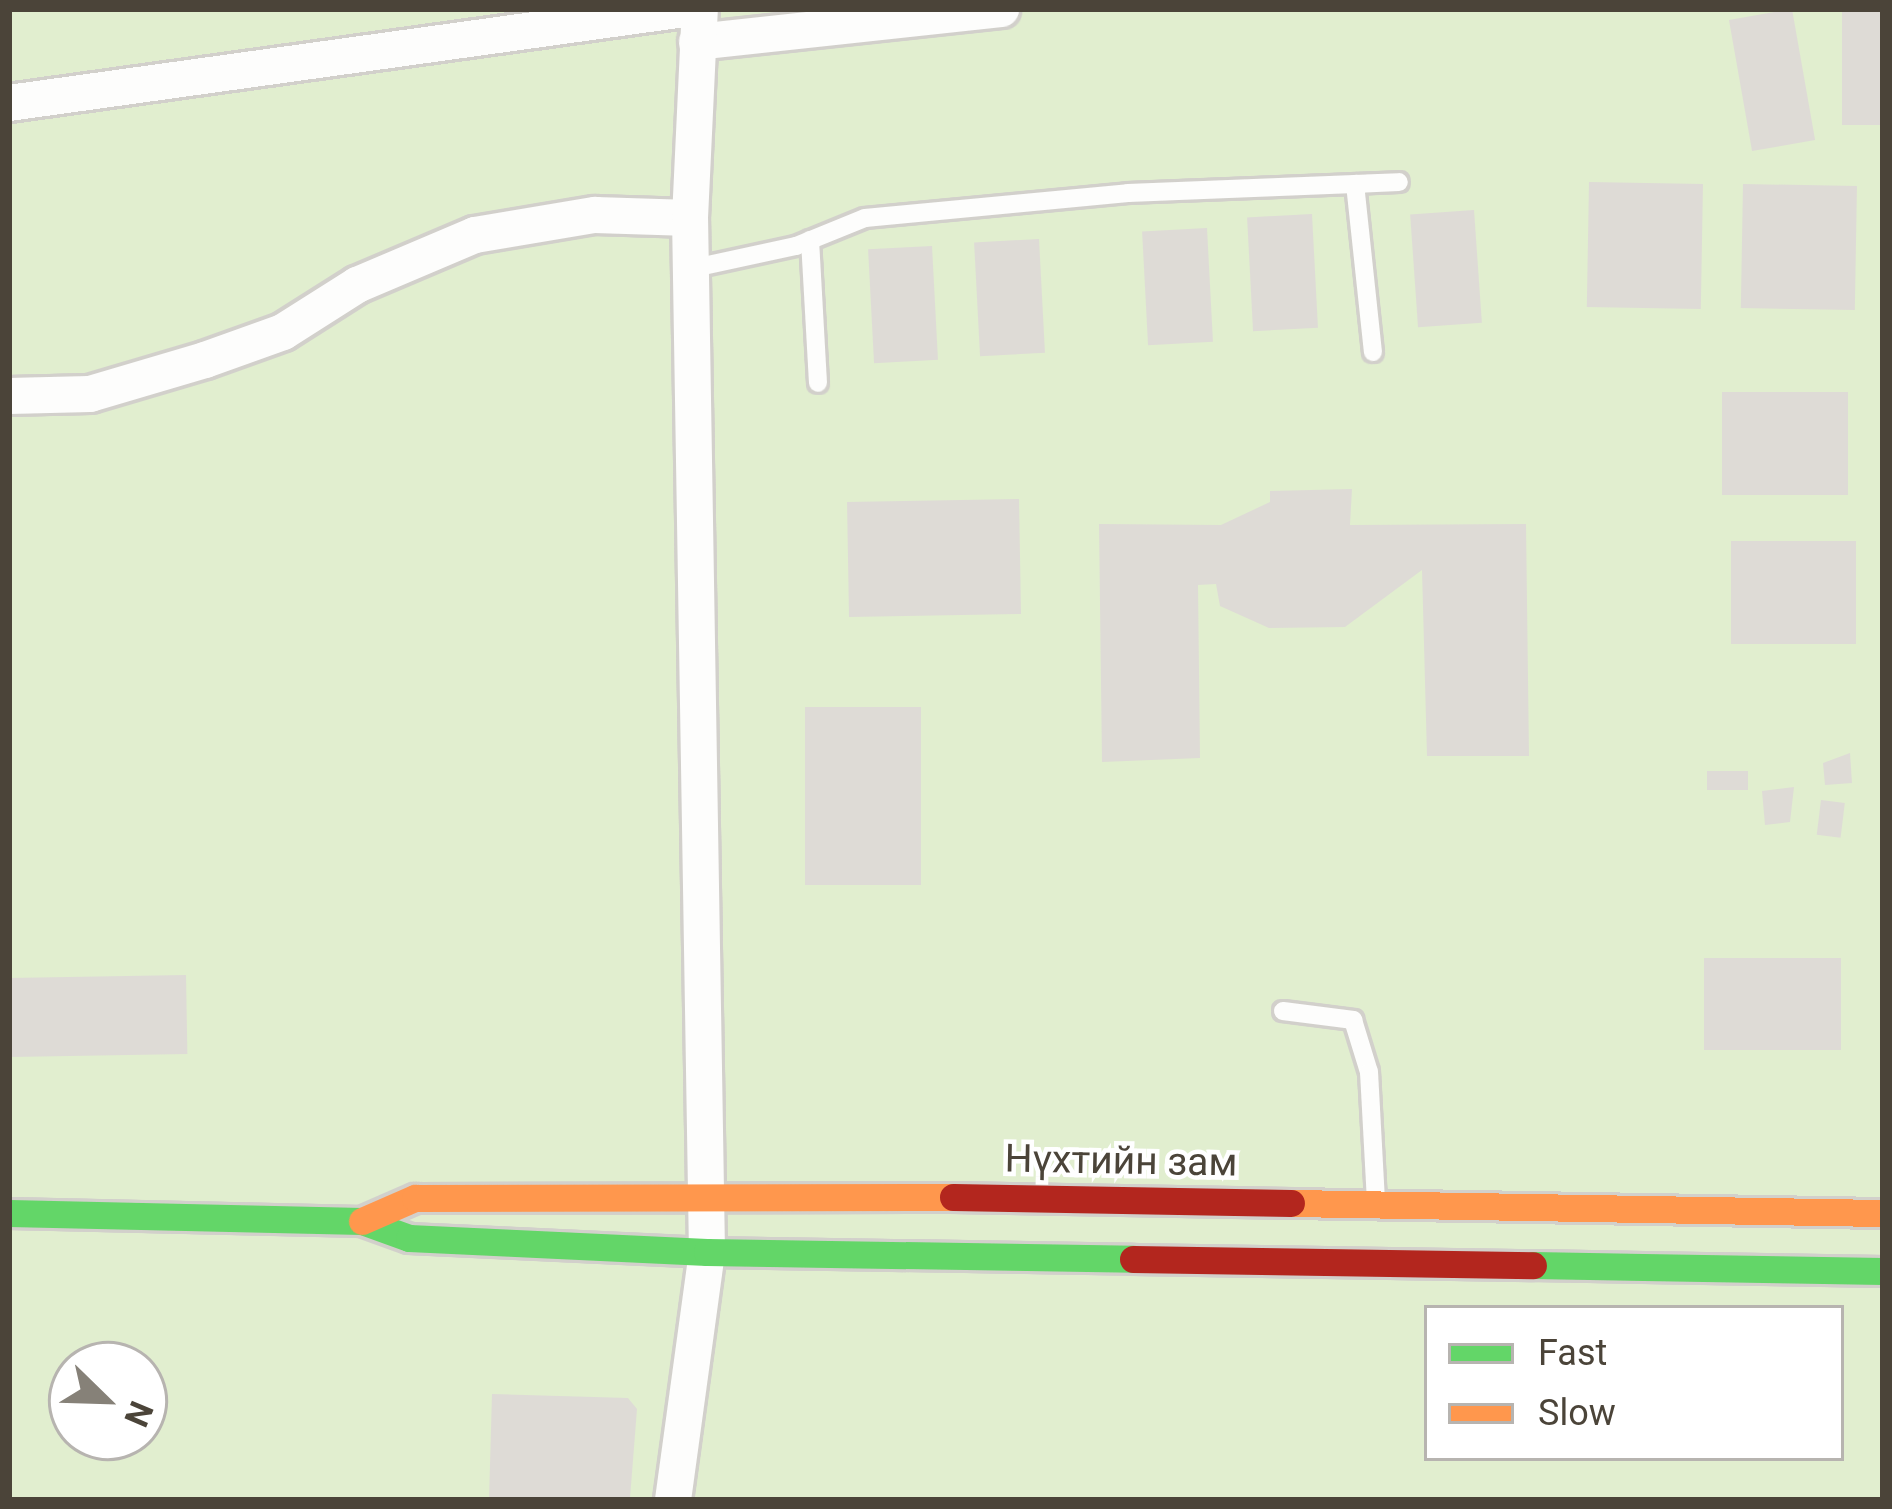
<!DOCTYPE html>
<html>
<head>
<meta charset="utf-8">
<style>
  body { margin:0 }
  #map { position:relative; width:1892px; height:1509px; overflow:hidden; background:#f4f2ee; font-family:Roboto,sans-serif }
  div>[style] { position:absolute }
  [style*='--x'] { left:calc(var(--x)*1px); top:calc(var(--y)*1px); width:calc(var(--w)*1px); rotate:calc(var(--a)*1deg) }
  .green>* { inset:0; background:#e1eecf }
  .building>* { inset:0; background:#dedbd6; transform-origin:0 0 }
  .roads { filter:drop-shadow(3px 0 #d2d0cb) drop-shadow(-3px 0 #d2d0cb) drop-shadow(0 3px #d2d0cb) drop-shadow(0 -3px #d2d0cb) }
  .lane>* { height:18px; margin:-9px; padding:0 9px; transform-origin:9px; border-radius:9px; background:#fdfdfc }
  .street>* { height:36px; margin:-18px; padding:0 18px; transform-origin:18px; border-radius:18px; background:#fdfdfc }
  .fast>* { height:27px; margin:-13.5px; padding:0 13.5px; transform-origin:13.5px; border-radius:13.5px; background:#63d668 }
  .slow>* { height:27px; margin:-13.5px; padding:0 13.5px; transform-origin:13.5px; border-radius:13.5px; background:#ff974d }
  .jam>* { height:27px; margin:-13.5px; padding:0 13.5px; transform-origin:13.5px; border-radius:13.5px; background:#b3261e }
  span { translate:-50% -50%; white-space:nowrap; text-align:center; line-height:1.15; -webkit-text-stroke:9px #fff; paint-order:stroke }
  .street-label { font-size:39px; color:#4b4439 }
  .frame { position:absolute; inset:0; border:12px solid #4b4439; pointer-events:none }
  .legend { position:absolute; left:1424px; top:1305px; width:420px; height:156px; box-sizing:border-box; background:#fff; border:3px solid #b7b4b0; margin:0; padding:15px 21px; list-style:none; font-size:36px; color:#4b4439 }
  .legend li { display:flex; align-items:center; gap:24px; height:60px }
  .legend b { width:60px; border:3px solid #b7b4b0 }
  .north { position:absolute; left:48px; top:1341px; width:120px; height:120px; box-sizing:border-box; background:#fff; border:3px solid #b7b4b0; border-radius:50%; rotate:113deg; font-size:33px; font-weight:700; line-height:48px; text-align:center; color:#4b4439 }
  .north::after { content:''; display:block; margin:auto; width:42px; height:54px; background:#868178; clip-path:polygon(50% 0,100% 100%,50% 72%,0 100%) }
</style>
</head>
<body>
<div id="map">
  <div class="green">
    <div style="clip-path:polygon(evenodd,9px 9px,1883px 9px,1883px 1500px,9px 1500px,9px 9px,1427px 1308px,1841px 1308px,1841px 1458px,1427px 1458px,1427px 1308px,9px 9px,72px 1365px,144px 1365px,144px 1437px,72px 1437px,72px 1365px)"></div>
  </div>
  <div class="building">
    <div style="left:1792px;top:9px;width:133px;height:64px;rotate:80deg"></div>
    <div style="left:1842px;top:9px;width:41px;height:116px"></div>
    <div style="left:1589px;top:182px;width:114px;height:125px;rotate:1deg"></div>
    <div style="left:1743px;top:184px;width:114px;height:124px;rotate:1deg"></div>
    <div style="left:1474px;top:210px;width:113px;height:64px;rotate:86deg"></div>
    <div style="left:1312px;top:214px;width:114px;height:65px;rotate:87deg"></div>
    <div style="left:1207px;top:228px;width:114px;height:65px;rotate:87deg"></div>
    <div style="left:1039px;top:239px;width:114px;height:65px;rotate:87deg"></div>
    <div style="left:932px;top:246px;width:114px;height:64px;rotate:87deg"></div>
    <div style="left:1722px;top:392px;width:126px;height:103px"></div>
    <div style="clip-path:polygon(1352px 489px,1350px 525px,1526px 524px,1529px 756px,1427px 756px,1422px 570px,1345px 627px,1269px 628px,1220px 606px,1216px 584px,1198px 585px,1200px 758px,1102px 762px,1099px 524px,1221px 525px,1270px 502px,1270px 491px)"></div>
    <div style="left:1019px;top:499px;width:115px;height:172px;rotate:89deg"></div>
    <div style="left:1731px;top:541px;width:125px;height:103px"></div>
    <div style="left:805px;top:707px;width:116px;height:178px"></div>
    <div style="clip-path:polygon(1850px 753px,1852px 783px,1825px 785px,1823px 763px)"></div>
    <div style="left:1707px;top:771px;width:41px;height:19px"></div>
    <div style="clip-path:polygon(1794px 787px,1790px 822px,1765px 825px,1762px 791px)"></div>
    <div style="left:1821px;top:800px;width:24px;height:35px;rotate:7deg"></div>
    <div style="left:1704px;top:958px;width:137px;height:92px"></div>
    <div style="left:186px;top:975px;width:79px;height:177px;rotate:89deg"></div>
    <div style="clip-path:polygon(492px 1394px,628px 1398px,637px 1409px,630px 1498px,489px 1500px)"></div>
  </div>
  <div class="roads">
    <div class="lane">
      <div style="--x:1355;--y:184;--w:169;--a:83.9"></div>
      <div style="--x:810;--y:240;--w:143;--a:86.8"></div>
      <div style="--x:694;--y:268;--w:104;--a:-12.2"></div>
      <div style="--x:796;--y:246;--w:74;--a:-22.1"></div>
      <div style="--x:865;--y:218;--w:264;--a:-5.4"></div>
      <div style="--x:1128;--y:193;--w:271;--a:-2.3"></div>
      <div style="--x:1283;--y:1011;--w:71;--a:7.3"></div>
      <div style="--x:1353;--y:1020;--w:54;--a:72.9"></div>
      <div style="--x:1369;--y:1072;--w:128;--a:86.9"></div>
    </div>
    <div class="street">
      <div style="--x:697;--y:42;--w:306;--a:-6.2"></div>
      <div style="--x:9;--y:103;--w:683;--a:-7.92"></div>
      <div style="--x:9;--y:396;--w:81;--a:-1.4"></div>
      <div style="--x:90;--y:394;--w:120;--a:-16.5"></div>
      <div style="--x:205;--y:360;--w:83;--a:-19.7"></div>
      <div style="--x:283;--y:332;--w:88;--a:-32.4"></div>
      <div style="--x:357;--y:285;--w:128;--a:-23"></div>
      <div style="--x:475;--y:235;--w:122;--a:-9.5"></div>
      <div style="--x:595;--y:215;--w:95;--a:1.8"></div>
      <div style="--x:673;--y:1500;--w:250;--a:-82.2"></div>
      <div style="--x:707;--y:1252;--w:1034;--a:-90.94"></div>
      <div style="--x:690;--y:218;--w:209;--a:-87.3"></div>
    </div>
    <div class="fast">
      <div style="--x:9;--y:1213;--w:353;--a:1.3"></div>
      <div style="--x:362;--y:1221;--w:50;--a:19.9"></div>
      <div style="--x:409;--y:1238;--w:298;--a:2.7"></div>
      <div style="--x:707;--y:1252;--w:426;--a:0.9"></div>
      <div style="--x:1533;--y:1265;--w:350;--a:1"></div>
    </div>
    <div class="slow">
      <div style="--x:1291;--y:1203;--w:592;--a:0.97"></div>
      <div style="--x:362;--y:1221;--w:58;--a:-23.5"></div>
      <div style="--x:415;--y:1198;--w:538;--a:-0.11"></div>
    </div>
    <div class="jam">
      <div style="--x:953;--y:1197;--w:338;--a:1"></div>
      <div style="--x:1133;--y:1259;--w:400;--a:0.9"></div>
    </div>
  </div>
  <div class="street-label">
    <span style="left:1121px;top:1161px;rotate:1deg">Нүхтийн зам</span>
  </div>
  <div class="frame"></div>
  <ul class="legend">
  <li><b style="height:15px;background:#63d668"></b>Fast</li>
  <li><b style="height:15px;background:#ff974d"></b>Slow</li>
  </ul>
  <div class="north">N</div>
</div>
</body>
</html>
